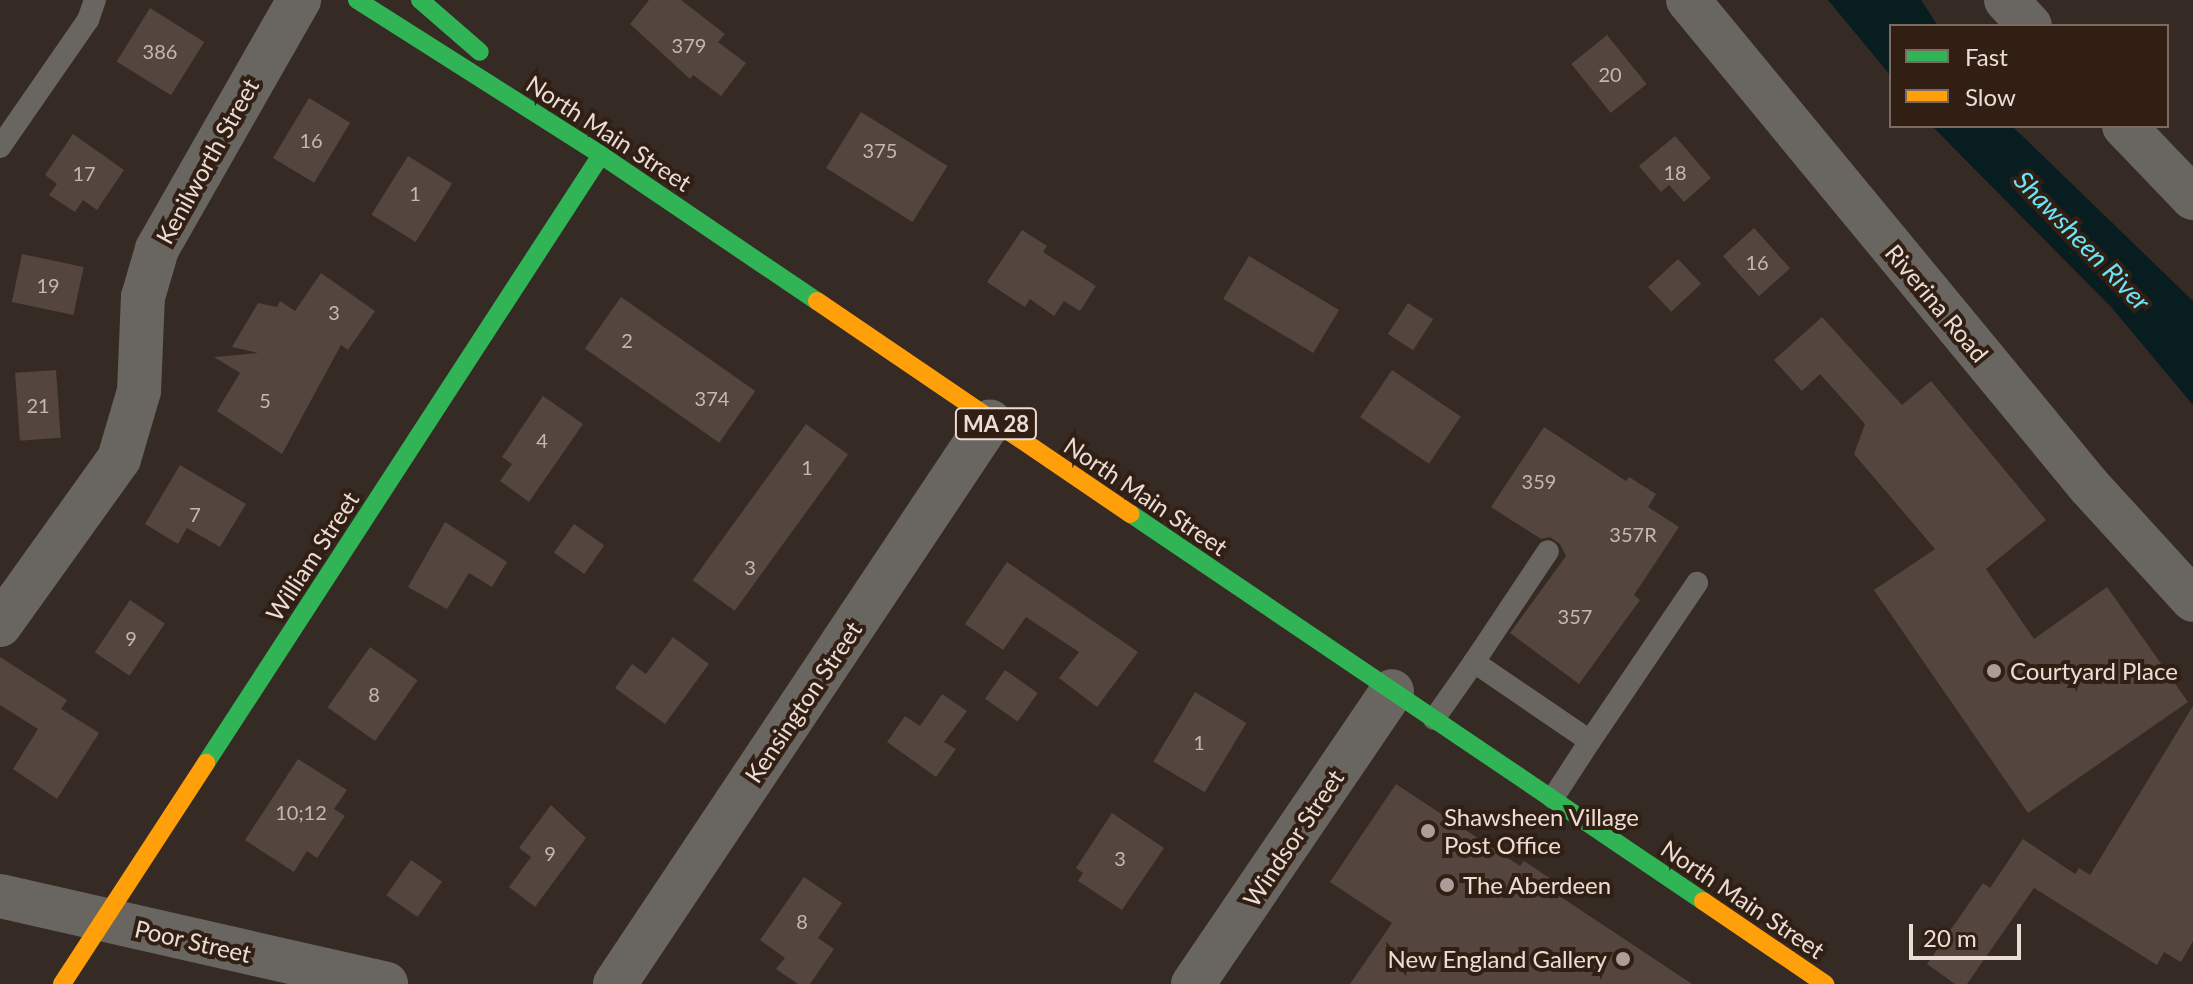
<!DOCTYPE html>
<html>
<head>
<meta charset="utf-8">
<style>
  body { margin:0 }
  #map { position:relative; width:2193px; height:984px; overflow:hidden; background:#352a24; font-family:Lato,sans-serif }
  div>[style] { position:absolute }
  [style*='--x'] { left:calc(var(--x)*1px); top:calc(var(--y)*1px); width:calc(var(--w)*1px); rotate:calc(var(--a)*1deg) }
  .water>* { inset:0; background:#071d20 }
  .building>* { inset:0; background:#55453f; transform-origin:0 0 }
  .lane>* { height:22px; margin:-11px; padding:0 11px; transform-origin:11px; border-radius:11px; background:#696561 }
  .street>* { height:44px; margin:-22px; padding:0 22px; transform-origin:22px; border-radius:22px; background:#696561 }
  .fast>* { height:18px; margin:-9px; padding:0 9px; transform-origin:9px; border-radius:9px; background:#30b455 }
  .slow>* { height:18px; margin:-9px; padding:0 9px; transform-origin:9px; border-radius:9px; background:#ff9f0a }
  .dots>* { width:22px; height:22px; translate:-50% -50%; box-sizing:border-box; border:4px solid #321f14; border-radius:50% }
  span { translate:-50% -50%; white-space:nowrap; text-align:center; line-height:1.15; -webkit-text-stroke:8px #321f14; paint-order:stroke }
  .number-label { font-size:20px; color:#c6b7b0 }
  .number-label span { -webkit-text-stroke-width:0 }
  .shield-label span { padding:2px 6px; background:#321f14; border:2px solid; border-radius:6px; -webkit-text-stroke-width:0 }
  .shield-label { font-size:22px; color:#ebddd6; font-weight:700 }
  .street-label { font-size:24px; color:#ebddd6 }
  .poi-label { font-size:24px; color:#ebddd6 }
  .left { translate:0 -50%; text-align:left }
  .right { translate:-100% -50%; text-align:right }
  .water-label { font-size:26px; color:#6ae5f9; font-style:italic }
  .legend { position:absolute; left:1889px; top:24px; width:280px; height:104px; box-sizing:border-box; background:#321f14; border:2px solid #7c6b62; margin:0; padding:10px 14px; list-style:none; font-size:24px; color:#ebddd6 }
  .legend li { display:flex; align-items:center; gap:16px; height:40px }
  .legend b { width:40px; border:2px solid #7c6b62 }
  .scale { position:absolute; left:1909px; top:924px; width:112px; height:36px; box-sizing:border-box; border:4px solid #ebddd6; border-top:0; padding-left:10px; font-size:24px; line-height:28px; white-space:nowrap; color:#ebddd6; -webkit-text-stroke:6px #321f14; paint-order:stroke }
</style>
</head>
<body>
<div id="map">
  <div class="water">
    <div style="clip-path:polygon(1828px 0,1921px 0,1938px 26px,1891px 26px,1891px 76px)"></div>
    <div style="clip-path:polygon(1932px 126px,2012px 126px,2193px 301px,2193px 405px,2112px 308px)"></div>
  </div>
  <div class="building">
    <div style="clip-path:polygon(649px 0,681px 0,725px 34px,718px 42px,746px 63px,721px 96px,693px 75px,690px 79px,630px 24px)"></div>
    <div style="left:150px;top:8px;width:64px;height:63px;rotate:32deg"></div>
    <div style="left:1607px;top:35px;width:63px;height:46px;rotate:51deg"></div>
    <div style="left:309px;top:98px;width:48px;height:70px;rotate:31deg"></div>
    <div style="left:861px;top:112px;width:102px;height:66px;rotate:32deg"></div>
    <div style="clip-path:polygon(73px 134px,124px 170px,97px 210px,83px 200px,75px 212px,49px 195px,57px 184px,45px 175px)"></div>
    <div style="clip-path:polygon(1675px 136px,1711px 178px,1684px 202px,1669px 185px,1661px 192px,1639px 166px)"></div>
    <div style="left:408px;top:156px;width:52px;height:69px;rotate:32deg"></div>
    <div style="left:1754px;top:228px;width:54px;height:42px;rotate:48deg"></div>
    <div style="clip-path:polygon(1022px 230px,1047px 246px,1043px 252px,1096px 286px,1080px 311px,1064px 301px,1054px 316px,1030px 299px,1025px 307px,987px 282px)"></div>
    <div style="left:22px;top:254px;width:63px;height:49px;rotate:12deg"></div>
    <div style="left:1249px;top:256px;width:105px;height:50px;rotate:31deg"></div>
    <div style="left:1678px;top:259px;width:34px;height:41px;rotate:47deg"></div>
    <div style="clip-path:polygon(321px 273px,375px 311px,348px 350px,341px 345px,282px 454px,217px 411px,240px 373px,214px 357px,258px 353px,232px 347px,258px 303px,277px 307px,280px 301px,295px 311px)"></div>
    <div style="left:621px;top:297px;width:164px;height:63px;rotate:35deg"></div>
    <div style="left:1408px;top:303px;width:30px;height:37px;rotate:33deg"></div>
    <div style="clip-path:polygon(1822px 317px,1902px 405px,1931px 381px,2046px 520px,1986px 569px,2034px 639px,2107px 587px,2188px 702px,2028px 813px,1874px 590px,1935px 549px,1854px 454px,1865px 424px,1820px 374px,1802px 391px,1774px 360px)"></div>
    <div style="left:56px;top:370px;width:68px;height:41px;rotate:86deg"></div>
    <div style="left:1392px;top:370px;width:83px;height:57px;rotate:34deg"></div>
    <div style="clip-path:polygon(543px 396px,583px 424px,529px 502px,500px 481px,512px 464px,502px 457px)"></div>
    <div style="left:806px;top:424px;width:52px;height:193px;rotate:36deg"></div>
    <div style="clip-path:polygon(1544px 427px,1626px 481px,1629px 477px,1656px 494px,1648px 507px,1679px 527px,1634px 595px,1640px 600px,1579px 684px,1510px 633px,1566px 556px,1560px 544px,1550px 537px,1541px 539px,1491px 507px)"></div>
    <div style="clip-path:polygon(180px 465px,246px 504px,220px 547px,187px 528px,178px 544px,145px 524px)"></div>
    <div style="clip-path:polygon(445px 522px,507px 562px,492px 587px,469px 573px,447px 609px,408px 587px)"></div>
    <div style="left:574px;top:524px;width:37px;height:35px;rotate:35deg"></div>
    <div style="clip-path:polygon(1007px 562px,1138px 652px,1097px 707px,1059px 678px,1079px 652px,1026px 617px,1003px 650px,965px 624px)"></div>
    <div style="left:130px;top:600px;width:42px;height:63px;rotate:34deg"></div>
    <div style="clip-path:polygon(673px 637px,709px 664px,665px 724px,615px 688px,632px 664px,646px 674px)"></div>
    <div style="left:370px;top:647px;width:58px;height:74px;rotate:35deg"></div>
    <div style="clip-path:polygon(0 657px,67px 700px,61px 709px,99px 733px,57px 799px,13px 769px,38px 729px,0 705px)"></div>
    <div style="left:1005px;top:670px;width:40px;height:35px;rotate:35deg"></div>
    <div style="left:1195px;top:692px;width:60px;height:81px;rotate:31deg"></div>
    <div style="clip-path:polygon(942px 694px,967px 711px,944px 742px,956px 749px,936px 777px,887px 742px,905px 716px,920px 726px)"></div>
    <div style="clip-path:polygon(2193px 706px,2193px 941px,2181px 962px,2164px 952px,2157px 965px,2034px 888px,1967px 984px,1955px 984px,1927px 964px,1983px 883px,1990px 888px,2023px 839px,2075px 874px,2079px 868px,2090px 875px)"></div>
    <div style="clip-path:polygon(298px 759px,347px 790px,334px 809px,345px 816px,317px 858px,307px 851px,294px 872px,245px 840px)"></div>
    <div style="clip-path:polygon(1396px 784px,1520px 866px,1524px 861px,1563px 887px,1558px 895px,1692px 984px,1350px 984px,1392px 923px,1330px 882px)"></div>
    <div style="clip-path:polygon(551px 805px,586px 838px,535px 907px,509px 887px,531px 857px,519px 848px)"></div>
    <div style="clip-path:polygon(1112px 813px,1164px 848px,1122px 910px,1078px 881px,1083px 873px,1076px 868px)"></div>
    <div style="left:411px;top:860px;width:38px;height:43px;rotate:35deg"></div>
    <div style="clip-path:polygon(804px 877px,842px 903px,818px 938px,834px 949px,810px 984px,798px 984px,776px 969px,785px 958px,760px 940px)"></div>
  </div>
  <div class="lane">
    <div style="--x:0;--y:147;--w:155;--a:-55.3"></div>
    <div style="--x:88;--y:20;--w:21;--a:-71"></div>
    <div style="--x:1474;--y:662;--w:133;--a:-56.3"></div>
    <div style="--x:1434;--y:719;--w:70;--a:-54.9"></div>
    <div style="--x:1474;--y:662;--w:140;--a:34.3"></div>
    <div style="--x:1590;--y:741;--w:68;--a:123"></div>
    <div style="--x:1590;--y:741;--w:191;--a:-55.9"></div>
  </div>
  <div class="street">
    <div style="--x:1688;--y:0;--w:630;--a:50.47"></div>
    <div style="--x:2089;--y:486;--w:154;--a:47.6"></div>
    <div style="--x:2006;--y:0;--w:35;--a:47"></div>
    <div style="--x:2124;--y:126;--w:100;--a:46.2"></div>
    <div style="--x:0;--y:625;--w:204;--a:-54.4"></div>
    <div style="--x:119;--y:459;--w:71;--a:-73.6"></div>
    <div style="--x:139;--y:391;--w:94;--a:-87.6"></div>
    <div style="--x:143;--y:297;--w:50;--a:-73.7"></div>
    <div style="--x:157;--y:249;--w:287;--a:-60.3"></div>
    <div style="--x:0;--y:896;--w:396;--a:12.8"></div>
    <div style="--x:615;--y:984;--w:676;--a:-56.33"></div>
    <div style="--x:1193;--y:984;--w:354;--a:-55.8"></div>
  </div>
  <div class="fast">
    <div style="--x:357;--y:0;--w:289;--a:32.4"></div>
    <div style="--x:601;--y:155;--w:261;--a:34.1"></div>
    <div style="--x:420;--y:0;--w:79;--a:40.9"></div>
    <div style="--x:1131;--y:514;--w:691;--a:34.08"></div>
    <div style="--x:206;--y:763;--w:725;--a:-56.99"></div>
  </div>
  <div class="slow">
    <div style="--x:817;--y:301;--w:379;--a:34.2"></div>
    <div style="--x:1703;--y:901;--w:148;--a:34.2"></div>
    <div style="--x:62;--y:984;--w:264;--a:-56.9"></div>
  </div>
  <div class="dots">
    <div style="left:1994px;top:671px;background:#ab9e98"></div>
    <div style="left:1428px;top:831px;background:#ab9e98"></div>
    <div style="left:1447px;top:885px;background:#ab9e98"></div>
    <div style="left:1623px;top:959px;background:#ab9e98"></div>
  </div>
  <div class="number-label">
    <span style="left:689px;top:45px">379</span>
    <span style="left:160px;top:51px">386</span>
    <span style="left:1610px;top:74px">20</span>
    <span style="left:311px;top:140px">16</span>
    <span style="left:880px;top:150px">375</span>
    <span style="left:1675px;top:172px">18</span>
    <span style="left:84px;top:173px">17</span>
    <span style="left:415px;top:193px">1</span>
    <span style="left:1757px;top:262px">16</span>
    <span style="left:48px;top:285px">19</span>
    <span style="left:334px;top:312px">3</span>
    <span style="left:627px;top:340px">2</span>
    <span style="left:712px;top:398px">374</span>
    <span style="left:265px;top:400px">5</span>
    <span style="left:38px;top:405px">21</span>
    <span style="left:542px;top:440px">4</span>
    <span style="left:807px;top:467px">1</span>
    <span style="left:1539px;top:481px">359</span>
    <span style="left:195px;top:514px">7</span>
    <span style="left:1633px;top:534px">357R</span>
    <span style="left:750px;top:567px">3</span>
    <span style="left:1575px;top:616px">357</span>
    <span style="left:131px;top:638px">9</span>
    <span style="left:374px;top:694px">8</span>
    <span style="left:1199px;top:742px">1</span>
    <span style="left:301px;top:812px">10;12</span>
    <span style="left:550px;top:853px">9</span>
    <span style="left:1120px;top:858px">3</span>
    <span style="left:802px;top:921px">8</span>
  </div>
  <div class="shield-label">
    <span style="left:996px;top:424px">MA 28</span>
  </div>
  <div class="street-label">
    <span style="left:609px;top:133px;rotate:33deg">North Main Street</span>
    <span style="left:207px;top:161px;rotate:-61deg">Kenilworth Street</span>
    <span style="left:1937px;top:303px;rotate:50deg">Riverina Road</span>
    <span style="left:1146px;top:496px;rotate:34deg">North Main Street</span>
    <span style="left:312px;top:556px;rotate:-57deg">William Street</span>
    <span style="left:803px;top:702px;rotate:-56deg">Kensington Street</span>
    <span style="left:1293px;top:838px;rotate:-56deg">Windsor Street</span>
    <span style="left:1743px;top:899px;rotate:34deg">North Main Street</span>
    <span style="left:193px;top:941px;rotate:13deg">Poor Street</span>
  </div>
  <div class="poi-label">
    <span class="left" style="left:2010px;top:671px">Courtyard Place</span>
    <span class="left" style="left:1444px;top:831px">Shawsheen Village<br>Post Office</span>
    <span class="left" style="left:1463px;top:885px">The Aberdeen</span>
    <span class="right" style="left:1607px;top:959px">New England Gallery</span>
  </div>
  <div class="water-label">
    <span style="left:2082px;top:241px;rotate:46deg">Shawsheen River</span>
  </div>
  <ul class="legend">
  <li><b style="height:10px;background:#30b455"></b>Fast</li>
  <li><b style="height:10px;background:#ff9f0a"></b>Slow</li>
  </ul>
  <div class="scale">20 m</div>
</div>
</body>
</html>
